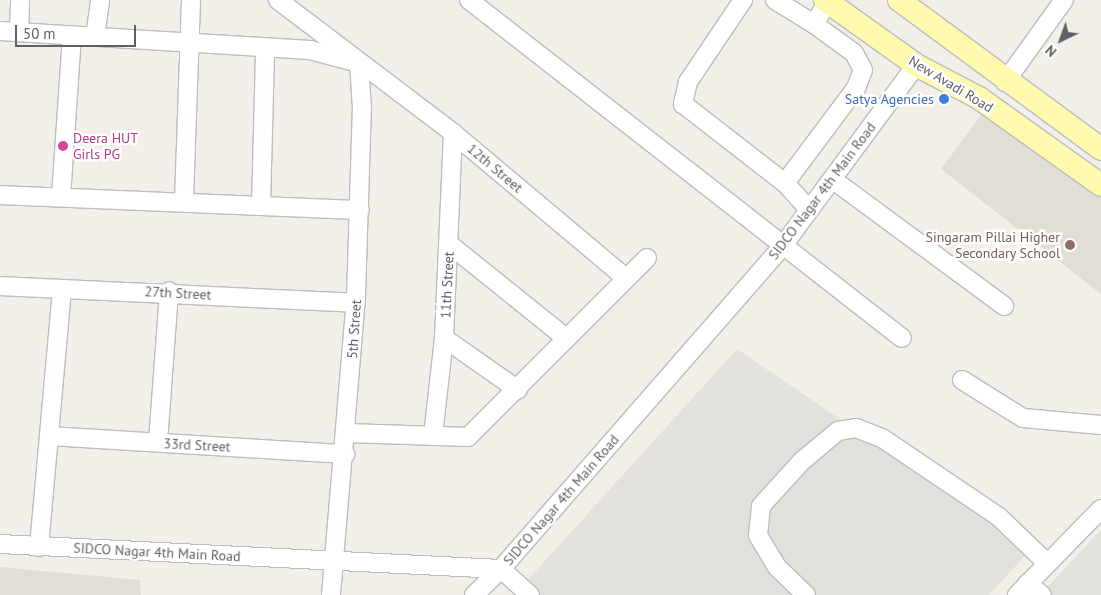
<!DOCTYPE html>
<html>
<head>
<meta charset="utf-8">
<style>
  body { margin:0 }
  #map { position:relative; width:1101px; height:595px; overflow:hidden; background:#f1efe7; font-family:"PT Sans",sans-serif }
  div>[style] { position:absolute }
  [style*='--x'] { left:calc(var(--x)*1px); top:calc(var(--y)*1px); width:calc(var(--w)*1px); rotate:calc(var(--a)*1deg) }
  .industrial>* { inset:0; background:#e2e1db }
  .education>* { inset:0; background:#e1dfd5 }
  .roads { filter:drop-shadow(1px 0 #bbbdc2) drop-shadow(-1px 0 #bbbdc2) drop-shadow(0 1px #bbbdc2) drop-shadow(0 -1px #bbbdc2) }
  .minor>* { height:18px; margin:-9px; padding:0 9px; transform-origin:9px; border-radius:9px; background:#fff }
  .major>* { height:22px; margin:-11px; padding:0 11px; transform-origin:11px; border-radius:11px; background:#fffaad }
  .dots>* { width:14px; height:14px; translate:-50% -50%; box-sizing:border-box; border:2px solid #fff; border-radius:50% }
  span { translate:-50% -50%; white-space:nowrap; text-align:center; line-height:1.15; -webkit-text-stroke:5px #fff; paint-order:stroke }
  .street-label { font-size:14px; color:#5e6167 }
  .shop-label { font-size:14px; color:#366cbe }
  .right { translate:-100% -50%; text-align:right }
  .hotel-label { font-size:14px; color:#b23c85 }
  .left { translate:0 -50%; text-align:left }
  .education-label { font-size:14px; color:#785e54 }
  .north { position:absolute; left:1036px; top:15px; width:50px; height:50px; -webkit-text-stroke:4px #fff; paint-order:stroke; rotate:222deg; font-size:14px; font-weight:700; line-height:20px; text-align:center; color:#5e6167 }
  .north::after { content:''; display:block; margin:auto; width:18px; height:22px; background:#5e6167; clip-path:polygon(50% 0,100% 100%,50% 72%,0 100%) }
  .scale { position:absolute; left:15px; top:25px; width:121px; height:22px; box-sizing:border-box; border:2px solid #5e6167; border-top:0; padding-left:6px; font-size:15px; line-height:18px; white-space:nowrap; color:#5e6167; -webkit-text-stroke:4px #fff; paint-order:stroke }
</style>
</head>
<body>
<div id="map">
  <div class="industrial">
    <div style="clip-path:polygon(737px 349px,1031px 549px,989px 595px,537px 595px,525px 583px)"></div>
    <div style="clip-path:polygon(1101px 530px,1101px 595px,1040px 595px)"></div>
  </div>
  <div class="education">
    <div style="clip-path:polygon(985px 110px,1101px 196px,1101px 294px,941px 169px)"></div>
    <div style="clip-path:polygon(0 567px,140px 580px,141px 595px,0 595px)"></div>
  </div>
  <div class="roads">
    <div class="minor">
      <div style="--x:278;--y:0;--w:220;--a:37.2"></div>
      <div style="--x:453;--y:133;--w:226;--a:40"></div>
      <div style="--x:469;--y:0;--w:549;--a:37.98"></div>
      <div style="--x:743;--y:0;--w:99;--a:123.9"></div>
      <div style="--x:688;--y:82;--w:23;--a:103"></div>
      <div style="--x:683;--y:104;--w:129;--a:37.8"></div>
      <div style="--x:785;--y:183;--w:36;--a:48"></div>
      <div style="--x:775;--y:0;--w:46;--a:31.6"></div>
      <div style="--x:814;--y:24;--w:26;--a:-58"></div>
      <div style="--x:0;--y:31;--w:311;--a:3.5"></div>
      <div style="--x:310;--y:50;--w:42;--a:15"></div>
      <div style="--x:19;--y:32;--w:32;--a:-88"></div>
      <div style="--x:95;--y:37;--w:37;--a:-82"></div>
      <div style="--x:1005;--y:82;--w:101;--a:-54.3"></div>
      <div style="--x:832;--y:179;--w:214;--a:36.4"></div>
      <div style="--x:785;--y:183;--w:119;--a:-53.2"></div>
      <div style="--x:856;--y:88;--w:19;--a:-69"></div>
      <div style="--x:863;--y:70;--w:19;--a:-118"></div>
      <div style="--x:854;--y:53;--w:49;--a:-144.1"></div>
      <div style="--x:0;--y:195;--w:360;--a:2.4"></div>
      <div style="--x:61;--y:197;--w:162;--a:-86.1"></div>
      <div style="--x:184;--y:201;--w:201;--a:-88"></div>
      <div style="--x:261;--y:206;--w:158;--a:-88.5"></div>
      <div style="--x:449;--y:244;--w:151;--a:38.8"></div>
      <div style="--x:0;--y:286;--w:356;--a:2.7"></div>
      <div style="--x:444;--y:338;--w:90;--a:35.1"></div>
      <div style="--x:962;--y:380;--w:72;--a:31.9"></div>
      <div style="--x:1023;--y:418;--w:78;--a:5.1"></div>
      <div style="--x:347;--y:433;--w:121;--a:1.9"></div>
      <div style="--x:468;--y:437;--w:253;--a:-45"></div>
      <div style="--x:49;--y:436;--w:297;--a:3.5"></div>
      <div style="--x:433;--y:436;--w:99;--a:-83.6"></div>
      <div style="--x:444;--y:338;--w:205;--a:-87.5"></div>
      <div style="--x:158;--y:442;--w:151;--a:-85.8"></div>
      <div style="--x:0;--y:544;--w:502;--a:2.86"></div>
      <div style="--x:501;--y:569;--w:427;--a:-48.9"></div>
      <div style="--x:782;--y:247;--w:226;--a:-53.6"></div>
      <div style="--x:39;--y:547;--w:259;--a:-84.9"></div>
      <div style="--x:1028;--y:583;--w:18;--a:41"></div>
      <div style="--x:331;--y:595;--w:300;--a:-85.2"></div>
      <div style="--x:356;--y:296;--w:187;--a:-88.2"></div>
      <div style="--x:362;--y:109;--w:46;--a:-93.7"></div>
      <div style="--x:474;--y:595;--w:37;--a:-44"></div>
      <div style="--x:501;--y:569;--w:39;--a:42"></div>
      <div style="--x:806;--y:595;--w:40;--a:-136"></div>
      <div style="--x:777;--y:567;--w:37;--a:-121"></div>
      <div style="--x:758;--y:535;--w:29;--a:-84"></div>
      <div style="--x:761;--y:506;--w:61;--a:-47.7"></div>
      <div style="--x:802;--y:461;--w:47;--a:-39.8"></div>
      <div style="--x:838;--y:431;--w:18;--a:-9"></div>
      <div style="--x:856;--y:428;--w:28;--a:21"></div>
      <div style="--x:882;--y:438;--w:141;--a:34"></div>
      <div style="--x:999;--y:517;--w:65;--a:43.8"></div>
      <div style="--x:1017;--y:595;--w:120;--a:-45.7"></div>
    </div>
    <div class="major">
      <div style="--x:825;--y:0;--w:112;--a:35.5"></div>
      <div style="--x:916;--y:65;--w:71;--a:27.6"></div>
      <div style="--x:979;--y:98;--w:150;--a:35.5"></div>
      <div style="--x:899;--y:0;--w:251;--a:36.4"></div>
    </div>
  </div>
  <div class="dots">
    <div style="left:944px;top:99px;background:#3f7fe0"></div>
    <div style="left:63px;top:146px;background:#d1479c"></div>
    <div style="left:1070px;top:245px;background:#8d6e63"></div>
  </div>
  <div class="street-label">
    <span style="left:951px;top:84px;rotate:31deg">New Avadi Road</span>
    <span style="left:495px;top:168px;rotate:40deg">12th Street</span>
    <span style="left:822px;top:191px;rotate:-53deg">SIDCO Nagar 4th Main Road</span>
    <span style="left:447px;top:285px;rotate:-87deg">11th Street</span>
    <span style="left:178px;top:293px;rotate:3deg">27th Street</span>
    <span style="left:354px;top:329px;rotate:-86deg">5th Street</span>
    <span style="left:197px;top:445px;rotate:3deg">33rd Street</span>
    <span style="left:561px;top:500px;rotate:-49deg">SIDCO Nagar 4th Main Road</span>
    <span style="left:157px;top:552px;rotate:3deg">SIDCO Nagar 4th Main Road</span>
  </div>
  <div class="shop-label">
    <span class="right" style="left:934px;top:99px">Satya Agencies</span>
  </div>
  <div class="hotel-label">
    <span class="left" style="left:73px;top:146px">Deera HUT<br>Girls PG</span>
  </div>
  <div class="education-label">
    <span class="right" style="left:1060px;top:245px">Singaram Pillai Higher<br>Secondary School</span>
  </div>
  <div class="north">N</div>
  <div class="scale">50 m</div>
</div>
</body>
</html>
